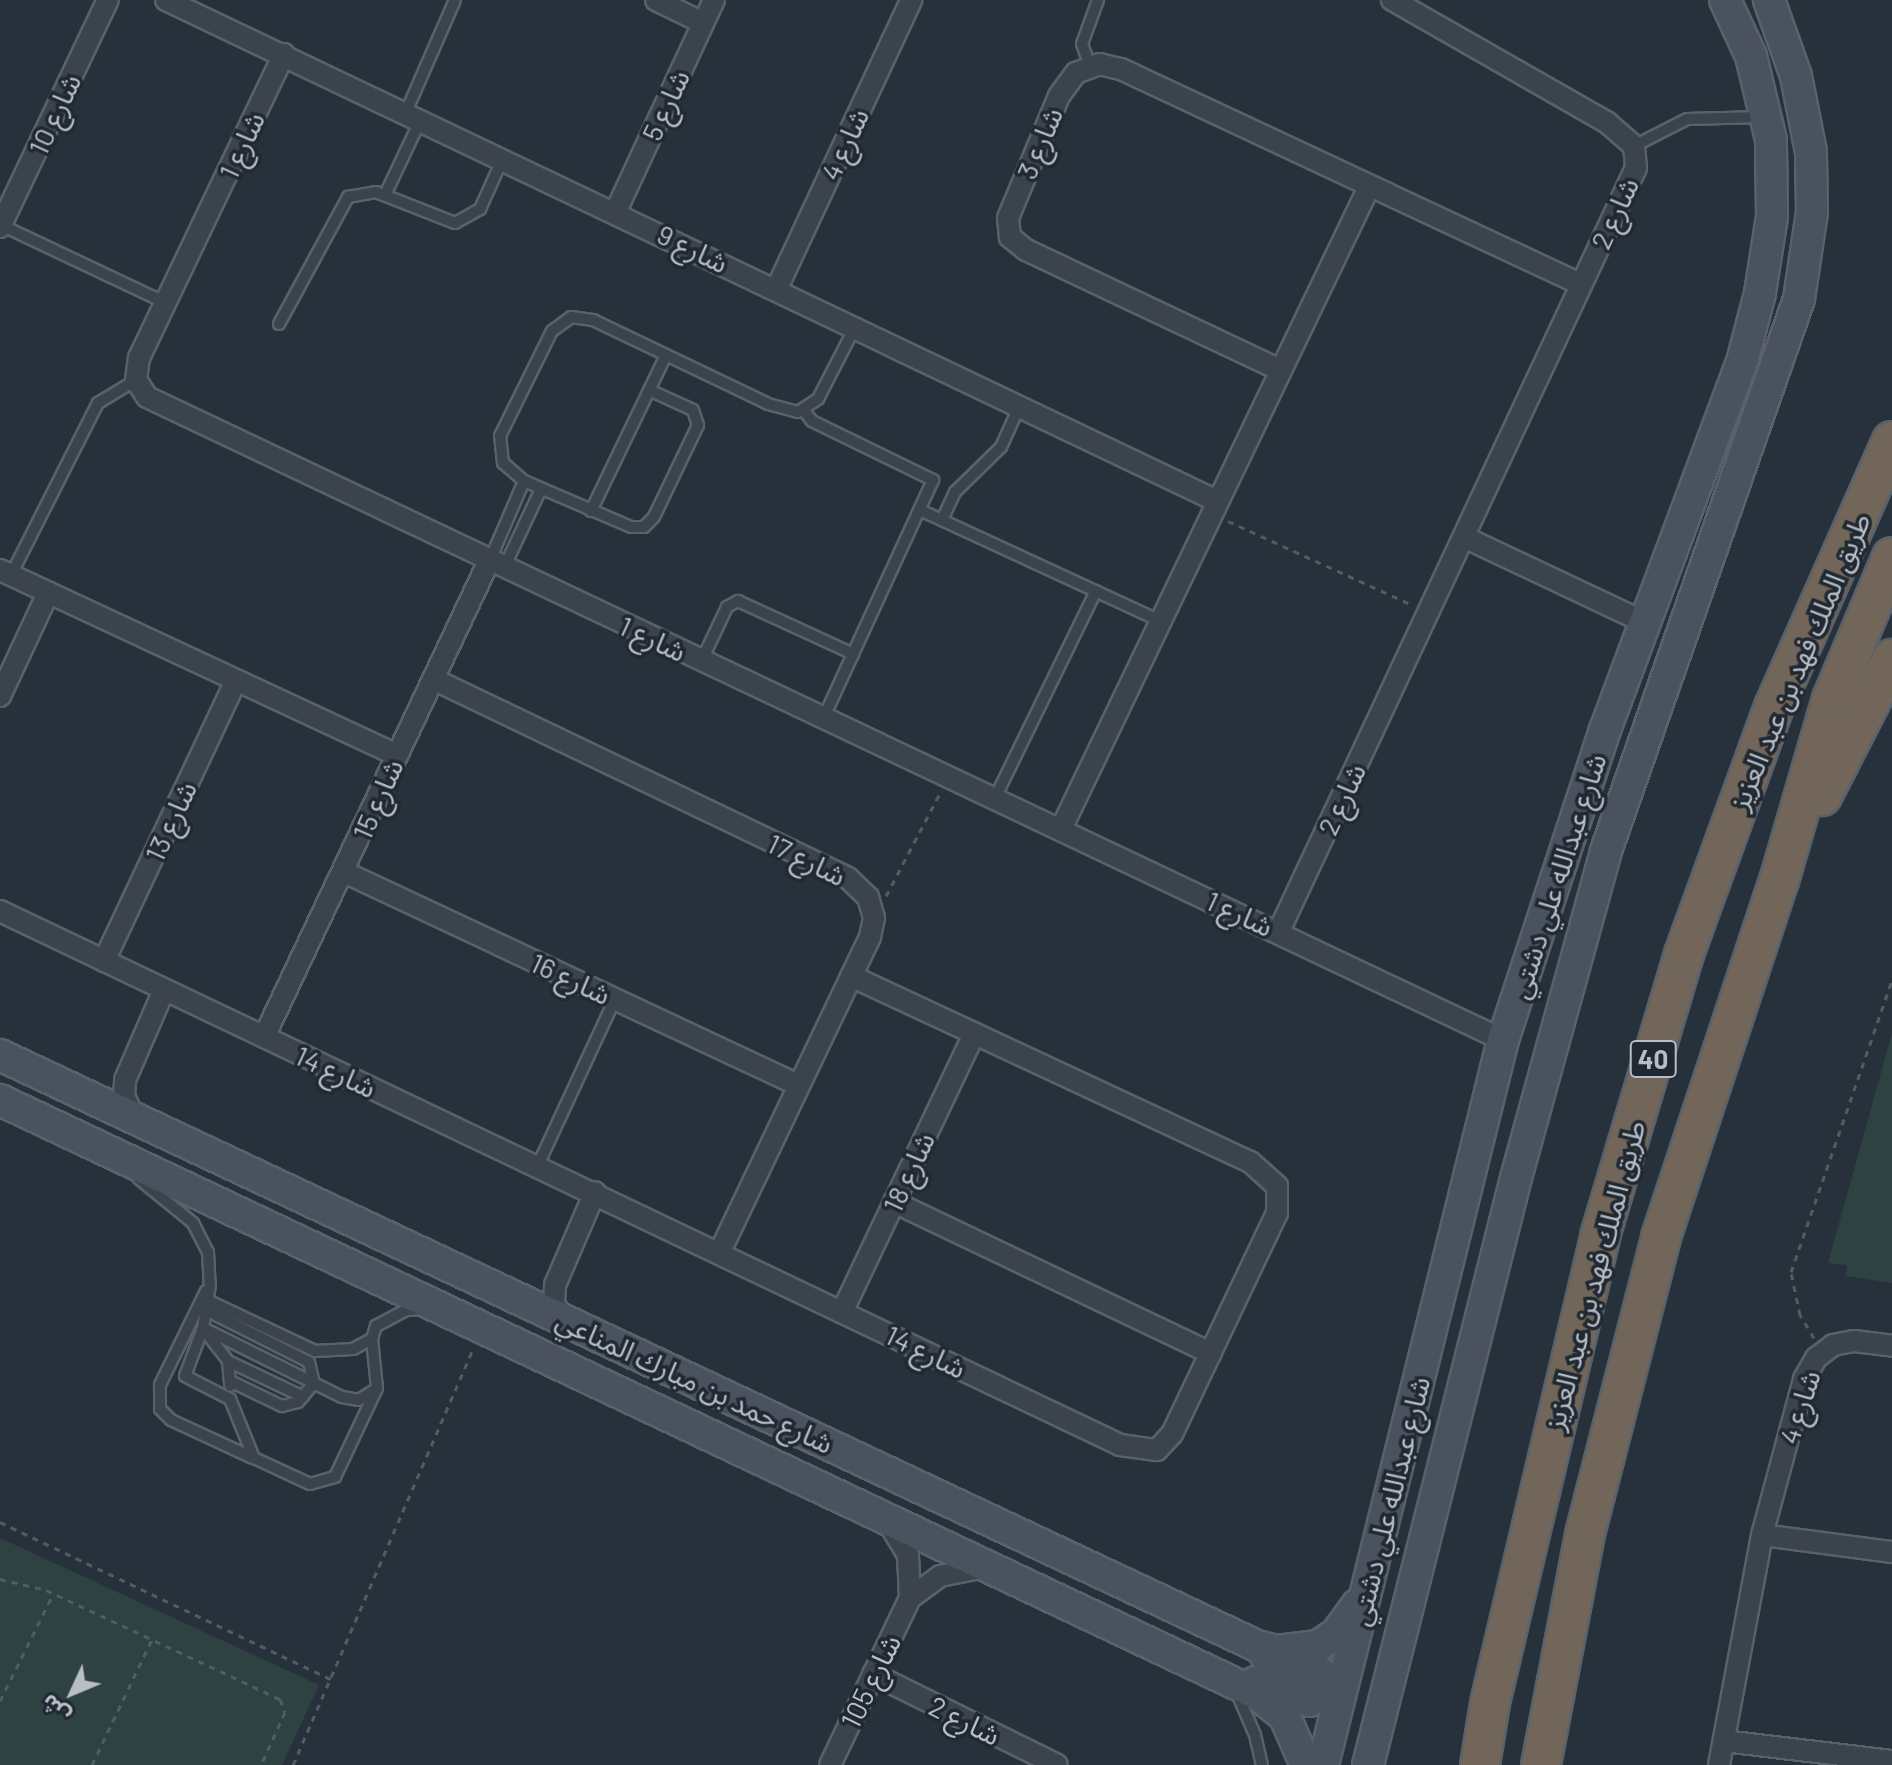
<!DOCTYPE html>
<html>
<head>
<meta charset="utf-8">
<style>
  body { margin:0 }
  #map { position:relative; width:1892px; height:1765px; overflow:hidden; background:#27313b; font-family:Barlow,"Noto Sans Arabic",sans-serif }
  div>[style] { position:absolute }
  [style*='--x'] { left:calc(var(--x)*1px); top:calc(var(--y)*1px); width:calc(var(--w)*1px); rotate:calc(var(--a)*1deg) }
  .green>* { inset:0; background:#2f4242 }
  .path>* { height:3px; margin-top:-1.5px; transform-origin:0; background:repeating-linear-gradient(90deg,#4e5f60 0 6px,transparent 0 12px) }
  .roads { filter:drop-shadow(2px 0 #59616a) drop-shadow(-2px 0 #59616a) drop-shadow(0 2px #59616a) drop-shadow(0 -2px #59616a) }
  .lane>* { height:10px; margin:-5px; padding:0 5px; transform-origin:5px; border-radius:5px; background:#3b434c }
  .street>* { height:20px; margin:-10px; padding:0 10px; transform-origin:10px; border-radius:10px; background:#3b434c }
  .secondary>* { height:30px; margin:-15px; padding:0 15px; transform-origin:15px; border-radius:15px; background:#49525e }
  .highway>* { height:38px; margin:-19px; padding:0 19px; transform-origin:19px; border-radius:19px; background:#716659 }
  span { translate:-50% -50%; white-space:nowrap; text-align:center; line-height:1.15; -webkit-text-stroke:7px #202831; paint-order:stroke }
  .shield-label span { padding:2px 6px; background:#202831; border:2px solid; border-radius:6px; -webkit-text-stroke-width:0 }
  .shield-label { font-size:26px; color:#b7bec7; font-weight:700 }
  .street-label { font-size:28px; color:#b7bec7 }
  .north { position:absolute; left:32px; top:1653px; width:80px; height:80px; -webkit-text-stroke:6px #202831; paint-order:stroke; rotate:226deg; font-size:22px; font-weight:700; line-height:32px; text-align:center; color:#b7bec7 }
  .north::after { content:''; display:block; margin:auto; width:28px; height:36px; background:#b7bec7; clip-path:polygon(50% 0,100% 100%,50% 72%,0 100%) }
</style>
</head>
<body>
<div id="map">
  <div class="green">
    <div style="clip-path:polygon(1892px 1033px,1892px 1283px,1846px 1276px,1847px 1265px,1828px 1263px)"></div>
    <div style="clip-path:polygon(0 1538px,319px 1685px,282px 1765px,0 1765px)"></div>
  </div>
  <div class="path">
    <div style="--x:1228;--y:521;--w:200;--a:24.5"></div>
    <div style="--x:886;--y:896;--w:116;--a:-62.3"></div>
    <div style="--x:1814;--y:1338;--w:27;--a:-121"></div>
    <div style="--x:1800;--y:1315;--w:44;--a:-101.8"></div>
    <div style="--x:1791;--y:1272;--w:309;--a:-70.9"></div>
    <div style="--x:0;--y:1522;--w:369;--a:25.4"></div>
    <div style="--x:0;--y:1579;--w:47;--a:13.4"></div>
    <div style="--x:46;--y:1590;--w:258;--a:25"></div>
    <div style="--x:280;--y:1699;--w:14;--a:69"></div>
    <div style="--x:285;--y:1712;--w:58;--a:114.4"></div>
    <div style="--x:0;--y:1701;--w:119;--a:-63.6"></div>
    <div style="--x:92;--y:1765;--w:140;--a:-64.5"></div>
    <div style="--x:293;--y:1765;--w:453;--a:-66.6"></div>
  </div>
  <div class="roads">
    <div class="lane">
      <div style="--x:1090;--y:66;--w:23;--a:-110"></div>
      <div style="--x:1082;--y:44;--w:47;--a:-70"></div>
      <div style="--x:406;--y:112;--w:122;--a:-66.4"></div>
      <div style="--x:1634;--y:146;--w:59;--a:-27"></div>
      <div style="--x:1687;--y:119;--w:74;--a:-1.5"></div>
      <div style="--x:385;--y:195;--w:82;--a:-64.7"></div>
      <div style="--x:1;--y:225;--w:183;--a:25.3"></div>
      <div style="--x:279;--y:324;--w:145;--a:-61.5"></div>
      <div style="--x:348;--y:197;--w:28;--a:-10"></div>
      <div style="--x:376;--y:192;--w:85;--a:21.4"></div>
      <div style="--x:455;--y:223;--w:29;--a:-29"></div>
      <div style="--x:480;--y:209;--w:56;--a:-65.7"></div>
      <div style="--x:649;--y:390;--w:48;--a:24.4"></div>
      <div style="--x:693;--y:410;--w:16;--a:72"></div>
      <div style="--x:698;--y:425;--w:102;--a:115.6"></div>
      <div style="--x:654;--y:517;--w:14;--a:135"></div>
      <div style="--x:644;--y:527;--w:13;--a:180"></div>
      <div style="--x:631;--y:527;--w:116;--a:-156.7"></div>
      <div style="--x:524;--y:481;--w:28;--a:-139"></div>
      <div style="--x:503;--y:463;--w:27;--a:-96"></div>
      <div style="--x:500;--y:436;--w:117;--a:-63.7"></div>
      <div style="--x:552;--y:331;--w:24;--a:-36"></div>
      <div style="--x:571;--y:317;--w:22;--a:8"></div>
      <div style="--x:593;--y:320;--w:194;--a:25.6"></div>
      <div style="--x:768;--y:404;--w:31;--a:15"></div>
      <div style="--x:798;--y:412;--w:24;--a:-33"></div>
      <div style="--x:818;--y:399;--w:81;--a:-62.8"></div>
      <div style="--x:804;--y:411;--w:13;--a:51"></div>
      <div style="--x:812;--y:421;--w:135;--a:26"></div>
      <div style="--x:933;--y:480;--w:261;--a:114.7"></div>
      <div style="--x:920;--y:510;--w:264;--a:24.8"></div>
      <div style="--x:591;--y:511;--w:173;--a:-64.3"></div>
      <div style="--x:942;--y:520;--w:31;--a:-65"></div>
      <div style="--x:955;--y:492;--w:64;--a:-44.4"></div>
      <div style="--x:1001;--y:447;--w:46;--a:-65.7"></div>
      <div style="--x:490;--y:560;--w:86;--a:-66.7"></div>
      <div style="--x:504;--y:568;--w:87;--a:-64.9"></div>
      <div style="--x:11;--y:575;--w:193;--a:-63.2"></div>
      <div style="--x:98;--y:403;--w:44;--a:-31.2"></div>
      <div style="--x:702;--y:660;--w:59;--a:-64.7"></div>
      <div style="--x:727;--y:607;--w:13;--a:-29"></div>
      <div style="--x:738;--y:601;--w:127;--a:24.7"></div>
      <div style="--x:995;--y:798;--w:230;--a:-64"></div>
      <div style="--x:538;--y:1165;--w:183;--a:-65.1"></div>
      <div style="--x:139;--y:1179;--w:70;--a:39.2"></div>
      <div style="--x:193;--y:1223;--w:33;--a:63"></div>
      <div style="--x:208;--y:1252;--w:33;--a:87"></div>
      <div style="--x:210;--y:1285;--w:44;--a:99.2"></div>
      <div style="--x:203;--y:1328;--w:51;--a:110.6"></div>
      <div style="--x:185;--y:1376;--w:51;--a:27.1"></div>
      <div style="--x:230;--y:1399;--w:64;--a:67.9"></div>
      <div style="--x:254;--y:1458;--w:62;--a:24.9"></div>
      <div style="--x:310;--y:1484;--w:26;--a:-16"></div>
      <div style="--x:335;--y:1477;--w:98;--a:-64.7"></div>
      <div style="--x:377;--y:1388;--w:49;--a:-95.8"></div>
      <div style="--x:372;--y:1339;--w:14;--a:-73"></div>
      <div style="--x:376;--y:1326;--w:34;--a:-28"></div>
      <div style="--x:406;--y:1310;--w:15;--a:-4"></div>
      <div style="--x:206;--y:1291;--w:105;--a:116.1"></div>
      <div style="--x:160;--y:1385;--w:24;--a:90"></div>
      <div style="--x:160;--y:1409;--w:16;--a:45"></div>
      <div style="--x:171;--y:1420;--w:90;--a:24.9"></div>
      <div style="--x:207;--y:1300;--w:119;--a:25.3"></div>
      <div style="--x:315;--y:1351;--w:38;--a:-3"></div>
      <div style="--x:353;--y:1349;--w:21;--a:-28"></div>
      <div style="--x:206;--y:1310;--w:115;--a:26.8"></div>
      <div style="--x:309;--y:1362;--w:22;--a:77"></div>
      <div style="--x:203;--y:1328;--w:155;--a:26.4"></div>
      <div style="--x:342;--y:1397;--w:17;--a:10"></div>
      <div style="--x:359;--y:1400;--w:20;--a:-33"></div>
      <div style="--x:204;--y:1330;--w:39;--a:52"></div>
      <div style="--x:228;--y:1361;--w:25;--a:85"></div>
      <div style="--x:228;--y:1361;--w:83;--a:25.6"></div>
      <div style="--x:230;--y:1381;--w:58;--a:25.7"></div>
      <div style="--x:282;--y:1406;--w:16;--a:-14"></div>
      <div style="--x:298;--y:1402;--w:25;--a:-50"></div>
      <div style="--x:1237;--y:1693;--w:46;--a:66.8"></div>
      <div style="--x:1255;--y:1735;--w:31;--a:77"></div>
    </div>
    <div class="street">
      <div style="--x:166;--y:0;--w:1164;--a:25.49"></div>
      <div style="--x:656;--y:0;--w:52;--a:26.1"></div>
      <div style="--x:284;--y:54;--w:337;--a:115.5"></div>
      <div style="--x:139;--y:358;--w:22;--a:98"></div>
      <div style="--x:136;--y:380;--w:20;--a:57"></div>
      <div style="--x:147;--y:397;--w:1501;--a:25.37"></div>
      <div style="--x:616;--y:211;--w:233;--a:-65.1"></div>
      <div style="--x:0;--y:227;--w:251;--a:-64.6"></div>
      <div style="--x:777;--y:288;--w:318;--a:-65"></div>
      <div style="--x:1280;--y:370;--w:281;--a:-154.7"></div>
      <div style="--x:1026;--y:250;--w:21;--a:-141"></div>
      <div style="--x:1010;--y:237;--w:19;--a:-96"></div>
      <div style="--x:1008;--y:218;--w:132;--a:-67.3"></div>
      <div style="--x:1059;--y:96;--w:29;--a:-54"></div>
      <div style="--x:1076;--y:73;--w:25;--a:-21"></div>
      <div style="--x:1099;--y:64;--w:23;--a:13"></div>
      <div style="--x:1121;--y:69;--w:507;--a:25.1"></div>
      <div style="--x:1464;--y:537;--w:199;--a:25.3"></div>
      <div style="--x:0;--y:570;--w:438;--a:25"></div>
      <div style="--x:433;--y:679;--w:460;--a:25.6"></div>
      <div style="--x:848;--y:878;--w:28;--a:44"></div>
      <div style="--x:868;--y:897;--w:22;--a:74"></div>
      <div style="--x:874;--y:918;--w:19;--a:102"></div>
      <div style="--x:870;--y:937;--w:348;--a:115.5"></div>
      <div style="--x:0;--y:696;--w:114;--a:-65"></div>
      <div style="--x:1061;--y:829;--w:712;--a:-64.37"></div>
      <div style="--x:344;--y:872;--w:501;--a:25.13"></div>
      <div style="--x:0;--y:911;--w:1241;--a:25.49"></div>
      <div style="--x:1120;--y:1445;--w:37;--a:8"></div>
      <div style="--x:1157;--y:1450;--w:22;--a:-47"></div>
      <div style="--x:1172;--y:1434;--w:245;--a:-64.6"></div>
      <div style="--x:1277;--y:1213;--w:27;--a:-90"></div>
      <div style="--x:1277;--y:1186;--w:36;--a:-138"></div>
      <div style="--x:1250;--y:1162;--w:440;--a:-155"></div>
      <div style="--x:1279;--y:931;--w:842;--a:-64.93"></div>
      <div style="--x:1636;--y:168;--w:22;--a:-95"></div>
      <div style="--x:1634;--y:146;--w:35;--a:-139"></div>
      <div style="--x:1608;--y:123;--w:249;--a:-150.3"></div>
      <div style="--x:104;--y:961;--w:308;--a:-64.8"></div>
      <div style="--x:264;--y:1037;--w:526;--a:-64.7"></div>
      <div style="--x:133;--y:1116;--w:22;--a:-114"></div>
      <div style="--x:124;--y:1096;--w:16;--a:-86"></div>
      <div style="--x:125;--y:1080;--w:98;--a:-66.6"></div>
      <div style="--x:894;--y:1202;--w:351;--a:25.5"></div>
      <div style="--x:843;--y:1310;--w:306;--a:-64.6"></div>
      <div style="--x:566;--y:1320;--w:19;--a:-129"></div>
      <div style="--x:554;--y:1305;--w:20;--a:-87"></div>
      <div style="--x:555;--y:1285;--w:101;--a:-66.7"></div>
      <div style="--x:1762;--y:1535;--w:131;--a:7.5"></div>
      <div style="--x:910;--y:1598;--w:37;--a:-36"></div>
      <div style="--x:940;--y:1576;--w:46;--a:-11.3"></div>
      <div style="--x:873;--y:1674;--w:205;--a:26.3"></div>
      <div style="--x:1724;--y:1741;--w:169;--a:6.8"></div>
      <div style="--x:830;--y:1765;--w:185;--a:-64.4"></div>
      <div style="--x:910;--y:1598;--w:43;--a:-92.7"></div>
      <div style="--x:908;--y:1555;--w:39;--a:-121"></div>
      <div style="--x:1719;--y:1765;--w:234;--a:-79.4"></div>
      <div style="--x:1762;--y:1535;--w:162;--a:-74.9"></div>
      <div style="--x:1804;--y:1379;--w:24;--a:-60"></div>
      <div style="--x:1816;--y:1358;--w:21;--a:-37"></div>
      <div style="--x:1833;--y:1345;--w:21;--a:-11"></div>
      <div style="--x:1854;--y:1341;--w:38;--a:7"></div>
    </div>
    <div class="secondary">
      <div style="--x:0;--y:1055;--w:1389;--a:25.18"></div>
      <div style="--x:1257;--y:1646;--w:21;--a:14"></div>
      <div style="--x:1277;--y:1651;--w:41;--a:-7"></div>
      <div style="--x:1318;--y:1646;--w:22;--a:-34"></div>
      <div style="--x:1336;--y:1634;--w:36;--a:-54"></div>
      <div style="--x:0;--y:1100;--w:1390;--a:25.29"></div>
      <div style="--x:1257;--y:1694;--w:36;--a:39"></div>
      <div style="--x:1285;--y:1717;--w:52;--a:66.4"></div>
      <div style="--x:1255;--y:1682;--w:20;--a:9"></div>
      <div style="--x:1275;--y:1685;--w:38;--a:25"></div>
      <div style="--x:1309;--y:1701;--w:20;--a:-27"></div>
      <div style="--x:1327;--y:1692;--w:9;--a:-84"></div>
      <div style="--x:1328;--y:1683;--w:13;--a:-129"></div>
      <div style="--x:1320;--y:1673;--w:31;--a:-173"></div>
      <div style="--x:1289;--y:1669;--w:26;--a:-152"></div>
      <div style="--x:1323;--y:1765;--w:747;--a:-76.06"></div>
      <div style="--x:1503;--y:1040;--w:326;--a:-71.8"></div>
      <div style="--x:1605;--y:730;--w:397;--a:-69.6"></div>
      <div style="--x:1743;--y:358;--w:67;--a:-75.3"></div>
      <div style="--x:1760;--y:293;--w:78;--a:-81.1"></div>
      <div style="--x:1772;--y:216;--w:76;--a:-90.8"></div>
      <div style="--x:1771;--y:140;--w:86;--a:-103.4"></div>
      <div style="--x:1751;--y:56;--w:62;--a:-114.9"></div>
      <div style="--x:1368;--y:1765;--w:605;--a:-75.85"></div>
      <div style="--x:1516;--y:1178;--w:339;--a:-74.6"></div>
      <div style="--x:1606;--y:851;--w:585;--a:-70.73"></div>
      <div style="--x:1799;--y:299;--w:88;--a:-81.5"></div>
      <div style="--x:1812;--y:212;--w:60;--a:-91"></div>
      <div style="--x:1811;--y:152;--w:77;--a:-101.2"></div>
      <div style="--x:1796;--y:76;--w:81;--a:-109.6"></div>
    </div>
    <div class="highway">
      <div style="--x:1822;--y:796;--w:154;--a:-62.9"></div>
      <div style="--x:1480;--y:1765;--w:63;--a:-80.8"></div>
      <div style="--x:1490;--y:1703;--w:480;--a:-76.7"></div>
      <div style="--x:1600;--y:1236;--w:294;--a:-73.4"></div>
      <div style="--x:1684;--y:954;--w:263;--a:-70"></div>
      <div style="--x:1774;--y:707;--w:291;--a:-66.1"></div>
      <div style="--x:1541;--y:1765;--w:235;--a:-79.2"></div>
      <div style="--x:1585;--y:1534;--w:307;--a:-75.6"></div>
      <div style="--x:1661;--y:1237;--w:375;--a:-71.7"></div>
      <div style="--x:1779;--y:881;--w:190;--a:-73.8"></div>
      <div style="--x:1832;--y:699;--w:154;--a:-67.1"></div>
    </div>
  </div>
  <div class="shield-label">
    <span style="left:1653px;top:1059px">40</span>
  </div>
  <div class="street-label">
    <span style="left:665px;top:105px;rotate:-65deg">شارع 5</span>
    <span style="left:54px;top:114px;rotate:-65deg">شارع 10</span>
    <span style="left:1039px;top:143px;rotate:-67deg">شارع 3</span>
    <span style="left:844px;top:144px;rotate:-65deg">شارع 4</span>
    <span style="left:241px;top:145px;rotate:-65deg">شارع 1</span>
    <span style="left:1614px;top:213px;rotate:-65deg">شارع 2</span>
    <span style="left:693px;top:248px;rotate:26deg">شارع 9</span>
    <span style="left:653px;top:638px;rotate:25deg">شارع 1</span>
    <span style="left:1799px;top:661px;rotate:-67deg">طريق الملك فهد بن عبد العزيز</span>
    <span style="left:377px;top:799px;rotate:-66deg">شارع 15</span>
    <span style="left:1341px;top:799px;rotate:-65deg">شارع 2</span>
    <span style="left:170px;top:821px;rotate:-65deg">شارع 13</span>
    <span style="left:807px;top:859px;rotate:26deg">شارع 17</span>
    <span style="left:1557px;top:876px;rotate:-72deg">شارع عبدالله علي دشتي</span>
    <span style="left:1240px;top:913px;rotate:25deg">شارع 1</span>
    <span style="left:571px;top:978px;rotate:25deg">شارع 16</span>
    <span style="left:336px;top:1071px;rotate:25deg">شارع 14</span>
    <span style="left:908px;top:1172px;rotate:-65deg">شارع 18</span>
    <span style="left:1594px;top:1275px;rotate:-75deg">طريق الملك فهد بن عبد العزيز</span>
    <span style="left:926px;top:1351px;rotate:26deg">شارع 14</span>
    <span style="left:695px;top:1381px;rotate:25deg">شارع حمد بن مبارك المناعي</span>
    <span style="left:1799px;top:1407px;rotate:-72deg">شارع 4</span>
    <span style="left:1389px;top:1501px;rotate:-76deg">شارع عبدالله علي دشتي</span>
    <span style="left:870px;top:1681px;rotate:-64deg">شارع 105</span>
    <span style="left:965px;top:1720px;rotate:26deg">شارع 2</span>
  </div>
  <div class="north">ش</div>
</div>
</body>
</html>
